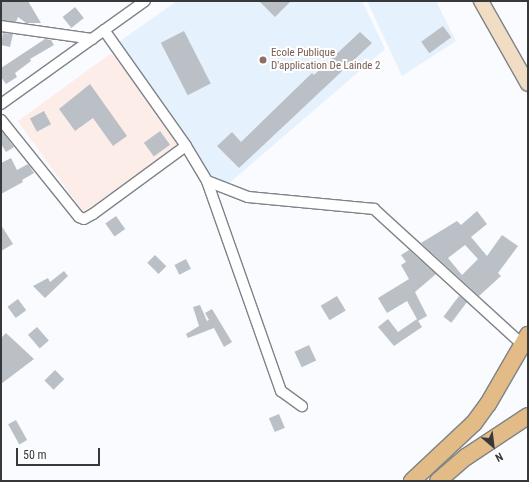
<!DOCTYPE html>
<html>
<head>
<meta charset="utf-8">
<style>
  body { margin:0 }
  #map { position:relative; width:529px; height:482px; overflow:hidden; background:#f9fbfe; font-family:"Roboto Condensed",sans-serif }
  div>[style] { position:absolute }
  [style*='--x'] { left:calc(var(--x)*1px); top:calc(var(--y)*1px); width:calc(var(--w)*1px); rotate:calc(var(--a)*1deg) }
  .built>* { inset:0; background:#e5f1fd }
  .medical>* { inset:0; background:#fdede9 }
  .building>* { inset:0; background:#bac0c6; transform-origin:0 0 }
  .roads { filter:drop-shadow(1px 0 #7e8388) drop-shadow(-1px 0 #7e8388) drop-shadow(0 1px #7e8388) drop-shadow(0 -1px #7e8388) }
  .street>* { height:10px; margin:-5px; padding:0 5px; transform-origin:5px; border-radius:5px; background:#fff }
  .secondary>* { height:14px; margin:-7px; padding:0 7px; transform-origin:7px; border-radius:7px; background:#f0ddc3 }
  .primary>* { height:16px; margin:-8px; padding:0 8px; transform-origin:8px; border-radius:8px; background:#e2bb86 }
  .dots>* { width:11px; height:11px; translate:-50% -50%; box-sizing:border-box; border:2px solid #fff; border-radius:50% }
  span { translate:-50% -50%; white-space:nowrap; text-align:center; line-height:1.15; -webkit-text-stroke:4px #fff; paint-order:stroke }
  .education-label { font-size:11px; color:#785e54 }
  .left { translate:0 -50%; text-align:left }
  .frame { position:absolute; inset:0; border:2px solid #36383a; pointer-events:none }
  .north { position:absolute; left:473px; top:426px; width:40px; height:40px; -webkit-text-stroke:3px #fff; paint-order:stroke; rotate:152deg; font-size:11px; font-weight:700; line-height:16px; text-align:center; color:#36383a }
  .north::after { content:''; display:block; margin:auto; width:14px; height:18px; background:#36383a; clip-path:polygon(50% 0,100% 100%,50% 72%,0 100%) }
  .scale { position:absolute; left:16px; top:448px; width:84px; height:18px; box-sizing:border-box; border:2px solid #36383a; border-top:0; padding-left:5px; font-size:12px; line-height:14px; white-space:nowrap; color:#36383a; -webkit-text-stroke:3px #fff; paint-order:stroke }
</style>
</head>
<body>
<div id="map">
  <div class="built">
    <div style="clip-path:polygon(177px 1px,362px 1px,385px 49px,221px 190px,116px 44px)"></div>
    <div style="clip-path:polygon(367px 1px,436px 1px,456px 41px,402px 76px)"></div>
  </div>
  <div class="medical">
    <div style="clip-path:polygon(110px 54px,120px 59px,180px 144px,86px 216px,18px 121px)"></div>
  </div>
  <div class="building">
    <div style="clip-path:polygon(1px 1px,28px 1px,41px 23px,26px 23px,18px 17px,16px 22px,1px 20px)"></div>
    <div style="clip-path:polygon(259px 1px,291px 1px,275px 17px)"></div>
    <div style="left:75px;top:7px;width:14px;height:16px;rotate:51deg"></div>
    <div style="left:443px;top:26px;width:14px;height:27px;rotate:54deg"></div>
    <div style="left:184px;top:31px;width:59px;height:26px;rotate:63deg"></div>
    <div style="clip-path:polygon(360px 32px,372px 43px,239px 168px,217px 146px,232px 132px,241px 142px,312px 73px,314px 75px)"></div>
    <div style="clip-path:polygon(3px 33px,13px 34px,10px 47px,1px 45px)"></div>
    <div style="clip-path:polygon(45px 39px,51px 40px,54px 45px,30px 59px,31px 61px,15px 73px,17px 77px,6px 84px,1px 77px,1px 68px)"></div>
    <div style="clip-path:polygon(90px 84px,127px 136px,113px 146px,93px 118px,75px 131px,59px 109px)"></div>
    <div style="left:44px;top:111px;width:15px;height:16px;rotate:62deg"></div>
    <div style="clip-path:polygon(1px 130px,14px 147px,6px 152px,1px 144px)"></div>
    <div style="left:160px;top:131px;width:17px;height:20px;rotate:54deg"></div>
    <div style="clip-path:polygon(11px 158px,17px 170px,28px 164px,34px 173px,22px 180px,23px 182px,1px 194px,1px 163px)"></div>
    <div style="clip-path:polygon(evenodd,477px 211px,487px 224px,471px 237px,487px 256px,502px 235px,518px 246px,498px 273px,501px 276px,479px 296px,421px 243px,457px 221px,461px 225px,477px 211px,465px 245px,478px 259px,462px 275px,448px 258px,465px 245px)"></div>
    <div style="left:116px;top:216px;width:16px;height:13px;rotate:55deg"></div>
    <div style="clip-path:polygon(1px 225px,13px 244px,1px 251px)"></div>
    <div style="clip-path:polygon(409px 250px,436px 274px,415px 292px,427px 316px,418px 321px,407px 301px,387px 313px,378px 298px,409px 279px,401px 265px,406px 262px,401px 255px)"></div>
    <div style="left:155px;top:255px;width:16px;height:11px;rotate:45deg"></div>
    <div style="left:186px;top:259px;width:11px;height:13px;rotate:63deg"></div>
    <div style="clip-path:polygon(64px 271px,68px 276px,45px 298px,33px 286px,48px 278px,50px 282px)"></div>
    <div style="left:337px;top:296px;width:17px;height:19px;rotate:59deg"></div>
    <div style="left:459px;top:296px;width:10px;height:26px;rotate:37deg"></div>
    <div style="left:18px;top:299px;width:14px;height:13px;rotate:54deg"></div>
    <div style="clip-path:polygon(200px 305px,207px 321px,209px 320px,205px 313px,212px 309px,232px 342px,224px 347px,214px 328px,188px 338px,186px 334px,199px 326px,193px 307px)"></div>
    <div style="clip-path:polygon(388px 319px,398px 332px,417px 319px,422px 327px,394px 346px,378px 327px)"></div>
    <div style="left:37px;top:327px;width:18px;height:12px;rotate:49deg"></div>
    <div style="clip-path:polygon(6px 333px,34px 359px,1px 384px,1px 338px)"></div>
    <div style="left:309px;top:345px;width:17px;height:16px;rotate:65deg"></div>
    <div style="left:55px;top:370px;width:13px;height:15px;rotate:45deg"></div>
    <div style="left:279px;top:414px;width:15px;height:11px;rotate:67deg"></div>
    <div style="left:16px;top:420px;width:23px;height:9px;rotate:61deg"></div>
  </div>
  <div class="roads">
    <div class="street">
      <div style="--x:1;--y:26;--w:92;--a:8.1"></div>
      <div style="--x:104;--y:30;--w:142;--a:54.7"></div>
      <div style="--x:186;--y:146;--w:41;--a:59"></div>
      <div style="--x:207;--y:181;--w:44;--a:21.3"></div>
      <div style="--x:248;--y:197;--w:127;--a:5.4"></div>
      <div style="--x:374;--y:209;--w:200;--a:42.4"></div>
      <div style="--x:1;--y:104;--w:177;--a:-35.6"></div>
      <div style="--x:1;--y:120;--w:124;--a:51.2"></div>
      <div style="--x:79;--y:217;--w:5;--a:22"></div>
      <div style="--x:84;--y:219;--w:10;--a:-29"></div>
      <div style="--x:93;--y:214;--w:115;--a:-36.2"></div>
      <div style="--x:207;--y:181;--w:223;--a:70.6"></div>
      <div style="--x:281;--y:391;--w:26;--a:36"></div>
    </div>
    <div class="secondary">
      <div style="--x:481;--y:1;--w:95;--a:60.5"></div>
    </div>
    <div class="primary">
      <div style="--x:412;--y:481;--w:85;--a:-43.1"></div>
      <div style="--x:474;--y:423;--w:24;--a:-54"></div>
      <div style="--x:488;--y:404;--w:80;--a:-59.9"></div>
      <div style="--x:438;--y:481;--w:37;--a:-41"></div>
      <div style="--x:466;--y:457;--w:74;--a:-33.5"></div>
    </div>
  </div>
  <div class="dots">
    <div style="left:263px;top:60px;background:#8d6e63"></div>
  </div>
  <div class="education-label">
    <span class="left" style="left:271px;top:60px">Ecole Publique<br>D'application De Lainde 2</span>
  </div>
  <div class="frame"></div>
  <div class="north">N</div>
  <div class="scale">50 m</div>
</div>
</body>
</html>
